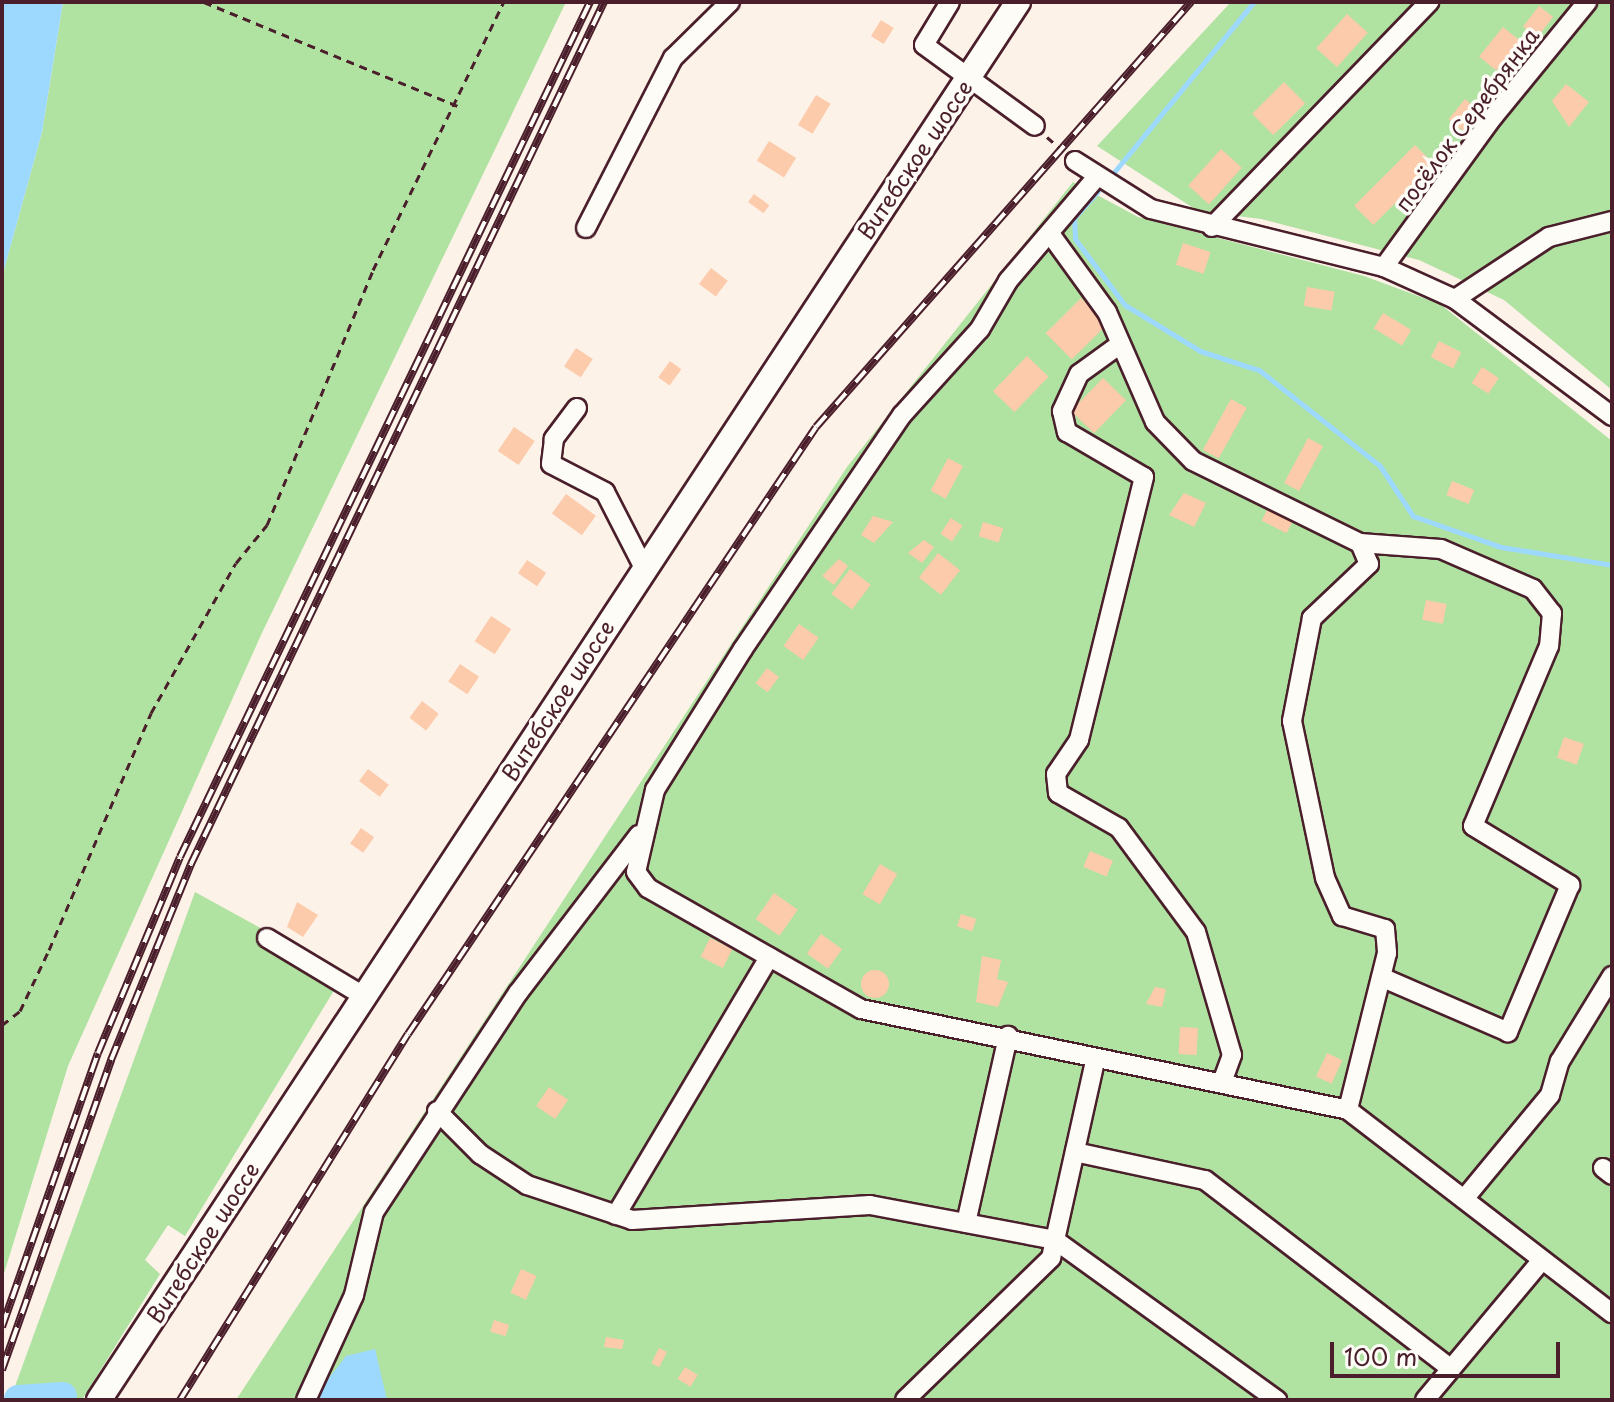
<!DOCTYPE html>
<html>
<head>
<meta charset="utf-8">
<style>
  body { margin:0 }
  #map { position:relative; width:1614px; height:1402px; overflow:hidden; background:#fdf2e8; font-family:"Playpen Sans",sans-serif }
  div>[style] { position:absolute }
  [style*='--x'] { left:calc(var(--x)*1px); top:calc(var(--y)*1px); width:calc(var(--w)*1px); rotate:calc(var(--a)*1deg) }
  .green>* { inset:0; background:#b0e2a2 }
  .water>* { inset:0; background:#9dd9fe }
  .stream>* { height:5px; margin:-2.5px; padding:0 2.5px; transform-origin:2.5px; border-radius:2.5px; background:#9dd9fe }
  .river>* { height:28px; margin:-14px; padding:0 14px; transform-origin:14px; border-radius:14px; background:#9dd9fe }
  .building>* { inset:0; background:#fccbab; transform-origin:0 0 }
  .round { border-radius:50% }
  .path>* { height:3px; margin-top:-1.5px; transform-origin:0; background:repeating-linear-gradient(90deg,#4a1f2b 0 8px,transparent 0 14px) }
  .roads { filter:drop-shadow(2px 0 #4a1f2b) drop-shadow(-2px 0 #4a1f2b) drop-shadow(0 2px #4a1f2b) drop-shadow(0 -2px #4a1f2b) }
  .minor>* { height:18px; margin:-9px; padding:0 9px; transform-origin:9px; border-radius:9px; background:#fdfcf7 }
  .major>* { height:24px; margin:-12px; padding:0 12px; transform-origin:12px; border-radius:12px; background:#fdfcf7 }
  .rail>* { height:8px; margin-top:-4px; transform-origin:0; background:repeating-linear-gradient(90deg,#fdfcf7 0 15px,#4a1f2b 0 30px); box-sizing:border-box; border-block:2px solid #4a1f2b }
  span { translate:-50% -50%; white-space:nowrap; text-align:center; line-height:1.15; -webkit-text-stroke:7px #fdfcf7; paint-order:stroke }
  .street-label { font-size:22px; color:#4a1f2b }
  .frame { position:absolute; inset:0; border:4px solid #4a1f2b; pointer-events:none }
  .scale { position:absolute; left:1330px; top:1342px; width:230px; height:36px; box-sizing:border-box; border:4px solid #4a1f2b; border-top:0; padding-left:10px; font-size:24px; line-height:28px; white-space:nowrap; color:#4a1f2b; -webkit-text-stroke:6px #fdfcf7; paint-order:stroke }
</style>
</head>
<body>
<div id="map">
  <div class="green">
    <div style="clip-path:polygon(63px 2px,566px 2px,261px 635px,68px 1066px,2px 1280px,2px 277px,42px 132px)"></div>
    <div style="clip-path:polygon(1231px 2px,1612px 2px,1612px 390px,1504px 300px,1419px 260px,1261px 219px,1198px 211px,1097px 146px)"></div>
    <div style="clip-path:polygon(1073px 182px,1138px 217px,1364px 276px,1440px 304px,1612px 441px,1612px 1400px,236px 1400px,847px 467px)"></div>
    <div style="clip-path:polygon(195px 892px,344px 974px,185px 1236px,168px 1225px,145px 1260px,160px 1274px,82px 1400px,10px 1400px)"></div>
  </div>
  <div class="water">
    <div style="clip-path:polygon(2px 2px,63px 2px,42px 132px,2px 277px)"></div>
    <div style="clip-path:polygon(375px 1349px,387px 1400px,312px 1400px,346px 1356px)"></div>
  </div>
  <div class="stream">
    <div style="--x:1110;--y:177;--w:227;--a:-50.6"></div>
    <div style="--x:1104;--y:184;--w:45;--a:131.4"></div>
    <div style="--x:1074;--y:218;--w:21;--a:87"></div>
    <div style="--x:1075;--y:239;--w:83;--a:52.9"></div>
    <div style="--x:1125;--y:305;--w:88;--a:31.5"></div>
    <div style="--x:1200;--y:351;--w:62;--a:17.9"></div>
    <div style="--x:1259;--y:370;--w:154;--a:38.4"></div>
    <div style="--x:1380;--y:466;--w:60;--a:56.6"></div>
    <div style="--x:1413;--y:516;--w:93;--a:19.4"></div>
    <div style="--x:1501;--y:547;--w:112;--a:9.2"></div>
  </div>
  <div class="river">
    <div style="--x:18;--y:1399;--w:45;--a:-3.8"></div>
  </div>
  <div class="building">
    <div style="left:1539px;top:6px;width:18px;height:26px;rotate:38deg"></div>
    <div style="left:1347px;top:14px;width:28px;height:46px;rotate:42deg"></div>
    <div style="left:881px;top:20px;width:15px;height:19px;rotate:32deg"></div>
    <div style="left:1503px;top:27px;width:22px;height:38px;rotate:39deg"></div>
    <div style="left:1284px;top:82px;width:30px;height:45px;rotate:45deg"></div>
    <div style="clip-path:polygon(1566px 84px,1589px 102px,1569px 127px,1552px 101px)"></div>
    <div style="left:816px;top:95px;width:17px;height:35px;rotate:31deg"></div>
    <div style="left:1465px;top:99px;width:21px;height:26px;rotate:39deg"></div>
    <div style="left:769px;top:141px;width:32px;height:23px;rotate:32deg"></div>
    <div style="left:1415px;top:145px;width:27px;height:86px;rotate:45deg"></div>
    <div style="left:1221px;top:149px;width:28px;height:49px;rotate:42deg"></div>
    <div style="left:754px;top:194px;width:19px;height:10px;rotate:36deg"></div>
    <div style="left:1183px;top:243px;width:29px;height:23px;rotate:18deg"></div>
    <div style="left:711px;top:268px;width:21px;height:20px;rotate:37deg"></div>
    <div style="left:1307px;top:287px;width:28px;height:19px;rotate:10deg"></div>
    <div style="left:1081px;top:298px;width:37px;height:50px;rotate:45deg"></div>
    <div style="left:1383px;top:313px;width:33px;height:18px;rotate:31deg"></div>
    <div style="left:1439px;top:341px;width:25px;height:18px;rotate:27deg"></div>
    <div style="left:576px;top:348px;width:20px;height:22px;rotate:33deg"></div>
    <div style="left:1027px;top:356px;width:30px;height:49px;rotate:44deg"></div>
    <div style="left:670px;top:361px;width:14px;height:20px;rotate:36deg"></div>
    <div style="left:1482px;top:367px;width:20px;height:19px;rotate:33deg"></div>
    <div style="left:1103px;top:378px;width:32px;height:46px;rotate:44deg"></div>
    <div style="left:1231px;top:399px;width:18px;height:58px;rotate:29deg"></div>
    <div style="left:514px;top:427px;width:25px;height:29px;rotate:34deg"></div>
    <div style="left:1308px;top:438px;width:17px;height:51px;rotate:28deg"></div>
    <div style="left:948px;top:458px;width:17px;height:37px;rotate:28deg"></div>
    <div style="left:1452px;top:481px;width:24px;height:15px;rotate:22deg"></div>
    <div style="clip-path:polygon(1184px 493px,1206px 503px,1194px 527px,1169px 515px)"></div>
    <div style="left:566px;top:494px;width:37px;height:24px;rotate:36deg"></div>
    <div style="left:1268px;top:508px;width:28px;height:14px;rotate:27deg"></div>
    <div style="clip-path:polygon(873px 516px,893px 522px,874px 543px,861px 535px)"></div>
    <div style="left:951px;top:518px;width:14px;height:19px;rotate:34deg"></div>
    <div style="left:983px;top:522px;width:21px;height:15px;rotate:17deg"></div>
    <div style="clip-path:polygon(924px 540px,934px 547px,922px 563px,908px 553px)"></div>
    <div style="left:938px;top:553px;width:28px;height:31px;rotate:38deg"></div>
    <div style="clip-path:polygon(839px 559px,848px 566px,834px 585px,822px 576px)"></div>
    <div style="left:527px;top:560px;width:23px;height:16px;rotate:34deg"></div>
    <div style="left:850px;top:569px;width:26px;height:31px;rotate:37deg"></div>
    <div style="left:1426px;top:600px;width:21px;height:20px;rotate:11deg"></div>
    <div style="left:491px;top:616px;width:24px;height:30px;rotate:33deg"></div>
    <div style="left:799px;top:624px;width:24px;height:27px;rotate:35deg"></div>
    <div style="left:460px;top:664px;width:23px;height:21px;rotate:34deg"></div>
    <div style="left:767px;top:668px;width:15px;height:19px;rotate:37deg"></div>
    <div style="left:422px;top:701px;width:21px;height:21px;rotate:37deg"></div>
    <div style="left:1564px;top:737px;width:21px;height:22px;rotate:19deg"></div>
    <div style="left:368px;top:769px;width:26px;height:15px;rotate:37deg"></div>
    <div style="left:361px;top:828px;width:16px;height:19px;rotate:35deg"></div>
    <div style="left:1090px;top:851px;width:25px;height:17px;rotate:23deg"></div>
    <div style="left:880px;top:864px;width:20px;height:35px;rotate:30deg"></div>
    <div style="left:774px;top:893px;width:29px;height:32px;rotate:35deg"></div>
    <div style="clip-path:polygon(297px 902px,318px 915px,303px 937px,287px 927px)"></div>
    <div style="left:961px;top:914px;width:16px;height:13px;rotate:18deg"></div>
    <div style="left:821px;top:934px;width:26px;height:24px;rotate:36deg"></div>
    <div style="left:710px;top:938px;width:25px;height:21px;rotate:27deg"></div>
    <div style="clip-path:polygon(982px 956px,1001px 960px,997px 979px,1008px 982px,998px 1007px,976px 1002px)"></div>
    <div class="round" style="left:861px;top:970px;width:28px;height:28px"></div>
    <div style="clip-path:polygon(1155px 987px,1166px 989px,1162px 1007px,1146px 1004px)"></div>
    <div style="left:1180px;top:1027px;width:18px;height:27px;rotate:3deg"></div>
    <div style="left:1327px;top:1053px;width:17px;height:26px;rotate:25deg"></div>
    <div style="left:549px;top:1087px;width:23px;height:23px;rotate:34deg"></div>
    <div style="left:521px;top:1269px;width:17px;height:26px;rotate:24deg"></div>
    <div style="left:494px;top:1320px;width:16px;height:12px;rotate:18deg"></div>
    <div style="clip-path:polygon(606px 1337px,624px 1340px,622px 1349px,604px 1347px)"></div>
    <div style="left:659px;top:1348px;width:9px;height:17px;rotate:27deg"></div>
    <div style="left:685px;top:1367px;width:15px;height:14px;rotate:32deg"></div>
  </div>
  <div class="path">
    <div style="--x:204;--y:2;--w:274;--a:22.3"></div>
    <div style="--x:1047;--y:137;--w:20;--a:41"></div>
    <div style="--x:2;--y:1025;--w:23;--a:-38"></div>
    <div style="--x:20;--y:1011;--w:68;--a:-64.6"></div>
    <div style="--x:49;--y:950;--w:258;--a:-66.7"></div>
    <div style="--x:151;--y:713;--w:172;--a:-60.5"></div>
    <div style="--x:236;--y:563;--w:49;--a:-50.8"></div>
    <div style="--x:267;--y:525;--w:276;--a:-67.4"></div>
    <div style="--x:373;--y:270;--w:298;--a:-64"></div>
  </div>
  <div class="roads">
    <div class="minor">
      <div style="--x:950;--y:2;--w:50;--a:121.2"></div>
      <div style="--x:924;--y:45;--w:137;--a:36.1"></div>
      <div style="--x:1075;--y:161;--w:90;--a:32.3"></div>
      <div style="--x:1151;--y:209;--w:240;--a:14"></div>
      <div style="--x:1384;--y:267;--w:78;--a:24.3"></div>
      <div style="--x:1455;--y:299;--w:196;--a:36.7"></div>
      <div style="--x:1095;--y:179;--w:134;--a:130.5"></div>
      <div style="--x:1008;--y:281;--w:56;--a:120.3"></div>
      <div style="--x:980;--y:329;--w:116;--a:132.2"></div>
      <div style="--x:902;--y:415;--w:283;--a:124.2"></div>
      <div style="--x:743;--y:649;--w:166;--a:122"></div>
      <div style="--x:655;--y:790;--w:84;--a:103"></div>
      <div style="--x:636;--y:872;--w:20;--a:53"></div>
      <div style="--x:648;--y:888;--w:245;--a:29.6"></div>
      <div style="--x:861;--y:1009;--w:497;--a:11.7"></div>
      <div style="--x:1348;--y:1110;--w:333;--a:37.6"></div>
      <div style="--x:1212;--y:227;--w:313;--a:-46"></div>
      <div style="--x:586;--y:228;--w:191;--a:-62.9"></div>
      <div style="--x:673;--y:58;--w:80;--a:-44.5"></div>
      <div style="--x:1051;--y:235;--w:95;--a:54"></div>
      <div style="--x:1107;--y:312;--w:120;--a:66.4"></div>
      <div style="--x:1155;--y:422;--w:54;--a:45.7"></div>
      <div style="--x:1193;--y:461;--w:186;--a:26.2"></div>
      <div style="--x:1360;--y:543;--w:23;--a:67"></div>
      <div style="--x:1369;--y:564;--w:79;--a:136.5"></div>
      <div style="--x:1312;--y:618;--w:105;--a:101"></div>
      <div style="--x:1292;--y:721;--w:160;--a:78.1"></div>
      <div style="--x:1325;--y:878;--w:42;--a:65.9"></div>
      <div style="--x:1342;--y:916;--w:45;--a:16.8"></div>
      <div style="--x:1385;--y:929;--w:24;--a:85"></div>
      <div style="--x:1387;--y:953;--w:162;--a:104"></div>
      <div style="--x:1384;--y:267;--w:185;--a:-54"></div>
      <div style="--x:1493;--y:117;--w:149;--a:-50.7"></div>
      <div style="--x:1455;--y:299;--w:113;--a:-33.4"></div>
      <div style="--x:1549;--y:237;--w:65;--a:-14.3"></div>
      <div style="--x:1119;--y:345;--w:49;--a:144.1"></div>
      <div style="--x:1079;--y:374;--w:41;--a:114.7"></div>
      <div style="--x:1062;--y:411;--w:22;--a:77"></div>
      <div style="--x:1067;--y:432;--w:89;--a:30.3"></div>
      <div style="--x:1144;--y:477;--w:271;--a:103.9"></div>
      <div style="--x:1079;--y:740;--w:41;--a:124.1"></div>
      <div style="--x:1056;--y:774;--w:19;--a:84"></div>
      <div style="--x:1058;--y:793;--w:70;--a:29.8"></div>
      <div style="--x:1119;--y:828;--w:129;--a:53.5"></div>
      <div style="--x:1196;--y:932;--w:128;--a:73.7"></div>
      <div style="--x:1232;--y:1055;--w:30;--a:110"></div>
      <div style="--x:577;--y:408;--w:39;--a:127"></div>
      <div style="--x:554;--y:439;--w:25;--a:97"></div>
      <div style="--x:551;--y:464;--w:61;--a:27.4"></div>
      <div style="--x:605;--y:492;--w:85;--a:62.8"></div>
      <div style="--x:1360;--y:543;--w:81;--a:4.2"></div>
      <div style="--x:1441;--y:549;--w:100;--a:23.5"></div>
      <div style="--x:1533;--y:589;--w:31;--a:52"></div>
      <div style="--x:1552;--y:613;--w:33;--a:95"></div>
      <div style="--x:1549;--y:646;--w:195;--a:112.9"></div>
      <div style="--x:1473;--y:826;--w:114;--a:31.3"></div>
      <div style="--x:1570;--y:885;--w:160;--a:112.9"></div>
      <div style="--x:1508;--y:1032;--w:138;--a:-156.6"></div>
      <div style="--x:267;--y:938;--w:111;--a:31"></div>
      <div style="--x:437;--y:1111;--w:61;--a:45"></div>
      <div style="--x:480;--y:1154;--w:56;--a:33.4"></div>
      <div style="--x:527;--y:1185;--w:111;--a:18.4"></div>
      <div style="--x:632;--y:1220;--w:238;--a:-3.6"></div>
      <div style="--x:870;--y:1205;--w:188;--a:10.7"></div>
      <div style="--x:1055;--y:1240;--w:274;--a:35.8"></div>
      <div style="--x:1075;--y:1152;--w:133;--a:12.2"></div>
      <div style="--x:1205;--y:1180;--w:310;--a:37.5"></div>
      <div style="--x:1603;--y:1168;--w:11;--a:38"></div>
      <div style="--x:1464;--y:1199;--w:135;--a:-50.4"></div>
      <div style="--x:1550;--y:1095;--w:35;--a:-74"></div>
      <div style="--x:1560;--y:1061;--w:100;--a:-58.5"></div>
      <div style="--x:616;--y:1215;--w:300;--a:-59.3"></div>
      <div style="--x:966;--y:1223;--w:192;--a:-77.3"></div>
      <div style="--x:306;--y:1400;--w:115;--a:-65.4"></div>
      <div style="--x:354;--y:1295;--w:85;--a:-76.5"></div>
      <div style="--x:374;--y:1212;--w:262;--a:-56.7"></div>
      <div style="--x:518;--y:993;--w:199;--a:-52.6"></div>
      <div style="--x:905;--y:1400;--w:204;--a:-44.2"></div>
      <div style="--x:1051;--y:1258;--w:202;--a:-77.4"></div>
      <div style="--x:1425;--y:1400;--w:182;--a:-50.1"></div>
    </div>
    <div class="major">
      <div style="--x:99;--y:1400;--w:1673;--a:-56.68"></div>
    </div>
  </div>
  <div class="rail">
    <div style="--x:2;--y:1327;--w:290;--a:-70.7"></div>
    <div style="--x:98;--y:1053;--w:212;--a:-67.3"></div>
    <div style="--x:180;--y:857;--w:948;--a:-64.38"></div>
    <div style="--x:2;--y:1370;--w:329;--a:-70.6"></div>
    <div style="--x:111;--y:1060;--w:212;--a:-67.8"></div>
    <div style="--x:191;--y:864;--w:956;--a:-64.4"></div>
    <div style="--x:180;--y:1400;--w:431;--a:-58.1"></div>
    <div style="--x:408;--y:1034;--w:731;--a:-56.09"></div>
    <div style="--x:816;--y:427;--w:567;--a:-48.58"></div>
  </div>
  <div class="street-label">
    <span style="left:1466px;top:119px;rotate:-53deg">посёлок Серебрянка</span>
    <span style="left:914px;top:159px;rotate:-56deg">Витебское шоссе</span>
    <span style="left:557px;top:700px;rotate:-57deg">Витебское шоссе</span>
    <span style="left:202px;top:1242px;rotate:-57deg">Витебское шоссе</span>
  </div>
  <div class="frame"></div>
  <div class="scale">100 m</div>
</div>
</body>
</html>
